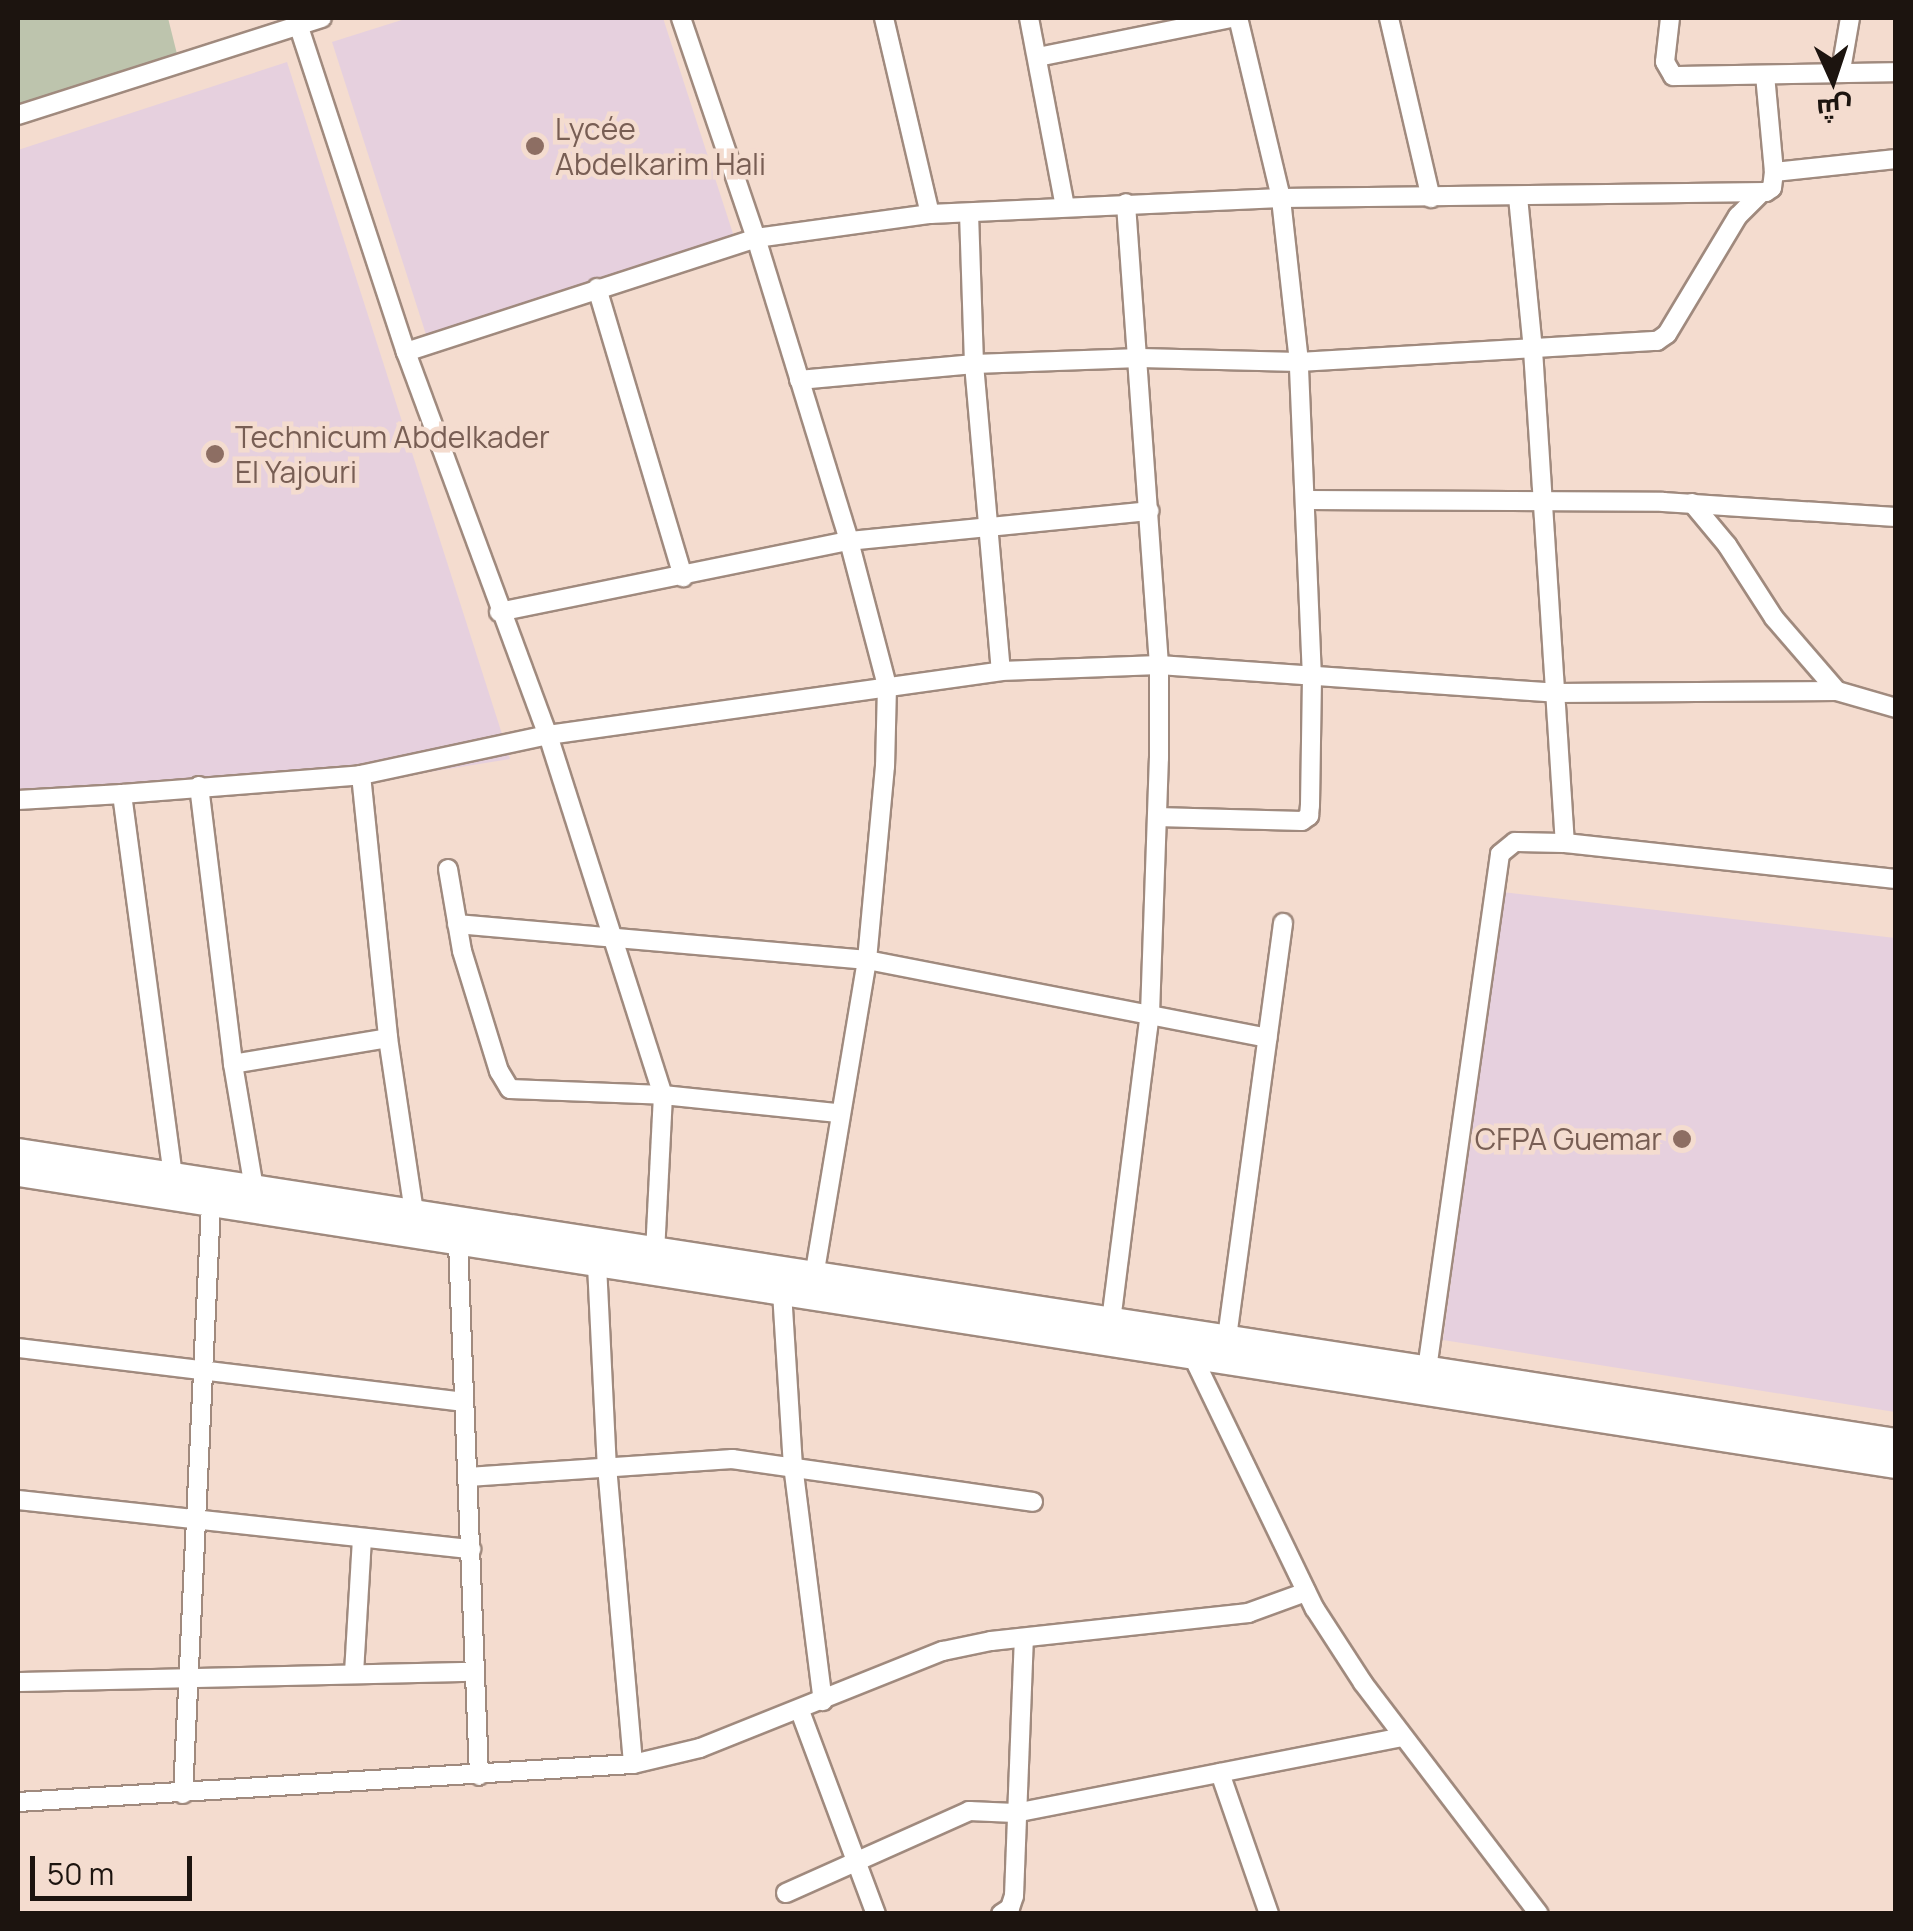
<!DOCTYPE html>
<html>
<head>
<meta charset="utf-8">
<style>
  body { margin:0 }
  #map { position:relative; width:1913px; height:1931px; overflow:hidden; background:#f4dccf; font-family:Manrope,Cairo,sans-serif }
  div>[style] { position:absolute }
  [style*='--x'] { left:calc(var(--x)*1px); top:calc(var(--y)*1px); width:calc(var(--w)*1px); rotate:calc(var(--a)*1deg) }
  .education>* { inset:0; background:#e6d0de }
  .green>* { inset:0; background:#bdc4ad }
  .roads { filter:drop-shadow(2px 0 #a08a7e) drop-shadow(-2px 0 #a08a7e) drop-shadow(0 2px #a08a7e) drop-shadow(0 -2px #a08a7e) }
  .street>* { height:18px; margin:-9px; padding:0 9px; transform-origin:9px; border-radius:9px; background:#fff }
  .secondary>* { height:25px; margin:-12.5px; padding:0 12.5px; transform-origin:12.5px; border-radius:12.5px; background:#fff }
  .dots>* { width:28px; height:28px; translate:-50% -50%; box-sizing:border-box; border:5px solid #f4dccf; border-radius:50% }
  span { translate:-50% -50%; white-space:nowrap; text-align:center; line-height:1.15; -webkit-text-stroke:9px #f4dccf; paint-order:stroke }
  .education-label { font-size:30px; color:#785e54 }
  .left { translate:0 -50%; text-align:left }
  .right { translate:-100% -50%; text-align:right }
  .frame { position:absolute; inset:0; border:20px solid #1c140f; pointer-events:none }
  .north { position:absolute; left:1783px; top:30px; width:100px; height:100px; -webkit-text-stroke:8px #f4dccf; paint-order:stroke; rotate:177deg; font-size:28px; font-weight:700; line-height:40px; text-align:center; color:#1c140f }
  .north::after { content:''; display:block; margin:auto; width:35px; height:45px; background:#1c140f; clip-path:polygon(50% 0,100% 100%,50% 72%,0 100%) }
  .scale { position:absolute; left:30px; top:1856px; width:162px; height:45px; box-sizing:border-box; border:5px solid #1c140f; border-top:0; padding-left:12px; font-size:30px; line-height:35px; white-space:nowrap; color:#1c140f; -webkit-text-stroke:8px #f4dccf; paint-order:stroke }
</style>
</head>
<body>
<div id="map">
  <div class="education">
    <div style="clip-path:polygon(408px 18px,663px 18px,738px 249px,430px 347px,332px 42px)"></div>
    <div style="clip-path:polygon(287px 62px,510px 759px,348px 785px,18px 808px,18px 150px)"></div>
    <div style="clip-path:polygon(1502px 892px,1895px 938px,1895px 1412px,1443px 1340px)"></div>
  </div>
  <div class="green">
    <div style="clip-path:polygon(18px 18px,168px 18px,178px 58px,18px 109px)"></div>
  </div>
  <div class="roads">
    <div class="street">
      <div style="--x:296;--y:18;--w:352;--a:71.8"></div>
      <div style="--x:406;--y:352;--w:408;--a:69.7"></div>
      <div style="--x:548;--y:735;--w:378;--a:72.3"></div>
      <div style="--x:663;--y:1095;--w:156;--a:92.9"></div>
      <div style="--x:681;--y:18;--w:232;--a:71.2"></div>
      <div style="--x:756;--y:238;--w:317;--a:72.9"></div>
      <div style="--x:849;--y:541;--w:302;--a:-5.7"></div>
      <div style="--x:884;--y:18;--w:201;--a:76.8"></div>
      <div style="--x:1029;--y:18;--w:191;--a:79.2"></div>
      <div style="--x:1389;--y:18;--w:185;--a:76.9"></div>
      <div style="--x:1670;--y:18;--w:44;--a:96.5"></div>
      <div style="--x:1665;--y:62;--w:16;--a:60"></div>
      <div style="--x:1673;--y:76;--w:223;--a:-1"></div>
      <div style="--x:1038;--y:57;--w:197;--a:-11.4"></div>
      <div style="--x:1841;--y:70;--w:53;--a:-80.2"></div>
      <div style="--x:18;--y:115;--w:319;--a:-17.7"></div>
      <div style="--x:1774;--y:172;--w:123;--a:-6.1"></div>
      <div style="--x:1518;--y:197;--w:154;--a:84.4"></div>
      <div style="--x:1533;--y:350;--w:494;--a:86.3"></div>
      <div style="--x:1565;--y:843;--w:333;--a:6.2"></div>
      <div style="--x:969;--y:213;--w:151;--a:88.1"></div>
      <div style="--x:974;--y:364;--w:308;--a:85"></div>
      <div style="--x:597;--y:288;--w:302;--a:73.4"></div>
      <div style="--x:406;--y:352;--w:368;--a:-18"></div>
      <div style="--x:756;--y:238;--w:176;--a:-7.9"></div>
      <div style="--x:930;--y:214;--w:351;--a:-2.6"></div>
      <div style="--x:1281;--y:198;--w:485;--a:-0.7"></div>
      <div style="--x:1766;--y:192;--w:7;--a:-34"></div>
      <div style="--x:1772;--y:188;--w:16;--a:-83"></div>
      <div style="--x:1774;--y:172;--w:97;--a:-95.3"></div>
      <div style="--x:799;--y:380;--w:176;--a:-5.2"></div>
      <div style="--x:974;--y:364;--w:166;--a:-2.1"></div>
      <div style="--x:1140;--y:358;--w:159;--a:1.4"></div>
      <div style="--x:1299;--y:362;--w:359;--a:-3.4"></div>
      <div style="--x:1657;--y:341;--w:12;--a:-35"></div>
      <div style="--x:1667;--y:334;--w:138;--a:-59"></div>
      <div style="--x:1738;--y:216;--w:33;--a:-45"></div>
      <div style="--x:1307;--y:500;--w:356;--a:0.3"></div>
      <div style="--x:1663;--y:502;--w:233;--a:3.7"></div>
      <div style="--x:1692;--y:503;--w:55;--a:50.2"></div>
      <div style="--x:1727;--y:545;--w:87;--a:57.2"></div>
      <div style="--x:1774;--y:618;--w:96;--a:49.2"></div>
      <div style="--x:499;--y:612;--w:357;--a:-11.5"></div>
      <div style="--x:849;--y:541;--w:150;--a:75.3"></div>
      <div style="--x:887;--y:686;--w:80;--a:91.4"></div>
      <div style="--x:885;--y:766;--w:195;--a:95.3"></div>
      <div style="--x:867;--y:960;--w:328;--a:99.5"></div>
      <div style="--x:361;--y:775;--w:264;--a:84.1"></div>
      <div style="--x:388;--y:1038;--w:177;--a:81.5"></div>
      <div style="--x:199;--y:786;--w:280;--a:83"></div>
      <div style="--x:233;--y:1064;--w:126;--a:80.4"></div>
      <div style="--x:122;--y:794;--w:240;--a:-4.5"></div>
      <div style="--x:361;--y:775;--w:191;--a:-12.1"></div>
      <div style="--x:548;--y:735;--w:457;--a:-8"></div>
      <div style="--x:1001;--y:671;--w:158;--a:-2.2"></div>
      <div style="--x:1159;--y:665;--w:398;--a:4"></div>
      <div style="--x:1556;--y:693;--w:281;--a:-0.4"></div>
      <div style="--x:1837;--y:691;--w:61;--a:16.1"></div>
      <div style="--x:18;--y:800;--w:104;--a:-3.3"></div>
      <div style="--x:122;--y:794;--w:385;--a:82.4"></div>
      <div style="--x:1157;--y:817;--w:145;--a:1.6"></div>
      <div style="--x:1302;--y:821;--w:9;--a:-36"></div>
      <div style="--x:1309;--y:816;--w:11;--a:-85"></div>
      <div style="--x:1310;--y:805;--w:127;--a:-89.1"></div>
      <div style="--x:1312;--y:678;--w:316;--a:-92.4"></div>
      <div style="--x:1299;--y:362;--w:165;--a:-96.3"></div>
      <div style="--x:1281;--y:198;--w:185;--a:-103.4"></div>
      <div style="--x:448;--y:869;--w:83;--a:80.3"></div>
      <div style="--x:462;--y:951;--w:126;--a:72.9"></div>
      <div style="--x:499;--y:1071;--w:21;--a:59"></div>
      <div style="--x:510;--y:1089;--w:153;--a:2.2"></div>
      <div style="--x:663;--y:1095;--w:176;--a:5.9"></div>
      <div style="--x:457;--y:924;--w:412;--a:5"></div>
      <div style="--x:867;--y:960;--w:408;--a:11"></div>
      <div style="--x:233;--y:1064;--w:157;--a:-9.5"></div>
      <div style="--x:458;--y:1243;--w:533;--a:87.74"></div>
      <div style="--x:597;--y:1265;--w:201;--a:87.2"></div>
      <div style="--x:607;--y:1466;--w:299;--a:85"></div>
      <div style="--x:782;--y:1292;--w:173;--a:86.4"></div>
      <div style="--x:793;--y:1465;--w:238;--a:82.8"></div>
      <div style="--x:1110;--y:1329;--w:318;--a:-82.8"></div>
      <div style="--x:1150;--y:1014;--w:256;--a:-88"></div>
      <div style="--x:1159;--y:758;--w:93;--a:-90"></div>
      <div style="--x:1159;--y:665;--w:463;--a:-94.1"></div>
      <div style="--x:1226;--y:1345;--w:426;--a:-82.3"></div>
      <div style="--x:18;--y:1348;--w:449;--a:6.9"></div>
      <div style="--x:1192;--y:1355;--w:282;--a:64.2"></div>
      <div style="--x:1315;--y:1609;--w:88;--a:57"></div>
      <div style="--x:1363;--y:1683;--w:290;--a:52.7"></div>
      <div style="--x:1427;--y:1369;--w:520;--a:-81.93"></div>
      <div style="--x:1500;--y:854;--w:19;--a:-39"></div>
      <div style="--x:1515;--y:842;--w:50;--a:1.1"></div>
      <div style="--x:468;--y:1477;--w:265;--a:-3.9"></div>
      <div style="--x:732;--y:1459;--w:304;--a:8.1"></div>
      <div style="--x:18;--y:1500;--w:456;--a:6.2"></div>
      <div style="--x:354;--y:1673;--w:134;--a:-86.6"></div>
      <div style="--x:18;--y:1682;--w:457;--a:-1.3"></div>
      <div style="--x:800;--y:1711;--w:217;--a:69.5"></div>
      <div style="--x:1220;--y:1773;--w:149;--a:70.8"></div>
      <div style="--x:183;--y:1794;--w:591;--a:-87.28"></div>
      <div style="--x:18;--y:1802;--w:616;--a:-3.54"></div>
      <div style="--x:633;--y:1764;--w:69;--a:-13.4"></div>
      <div style="--x:700;--y:1748;--w:262;--a:-21.8"></div>
      <div style="--x:943;--y:1651;--w:49;--a:-11.8"></div>
      <div style="--x:991;--y:1641;--w:259;--a:-6.2"></div>
      <div style="--x:1248;--y:1613;--w:62;--a:-19.9"></div>
      <div style="--x:786;--y:1893;--w:201;--a:-24.1"></div>
      <div style="--x:969;--y:1811;--w:46;--a:2.5"></div>
      <div style="--x:1015;--y:1813;--w:395;--a:-11.1"></div>
      <div style="--x:1001;--y:1914;--w:11;--a:-34"></div>
      <div style="--x:1010;--y:1908;--w:13;--a:-72"></div>
      <div style="--x:1014;--y:1896;--w:258;--a:-87.8"></div>
    </div>
    <div class="secondary">
      <div style="--x:18;--y:1151;--w:1900;--a:8.78"></div>
      <div style="--x:18;--y:1173;--w:1901;--a:8.84"></div>
    </div>
  </div>
  <div class="dots">
    <div style="left:535px;top:146px;background:#8d6e63"></div>
    <div style="left:215px;top:454px;background:#8d6e63"></div>
    <div style="left:1682px;top:1139px;background:#8d6e63"></div>
  </div>
  <div class="education-label">
    <span class="left" style="left:555px;top:146px">Lycée<br>Abdelkarim Hali</span>
    <span class="left" style="left:235px;top:454px">Technicum Abdelkader<br>El Yajouri</span>
    <span class="right" style="left:1662px;top:1139px">CFPA Guemar</span>
  </div>
  <div class="frame"></div>
  <div class="north">ش</div>
  <div class="scale">50 m</div>
</div>
</body>
</html>
